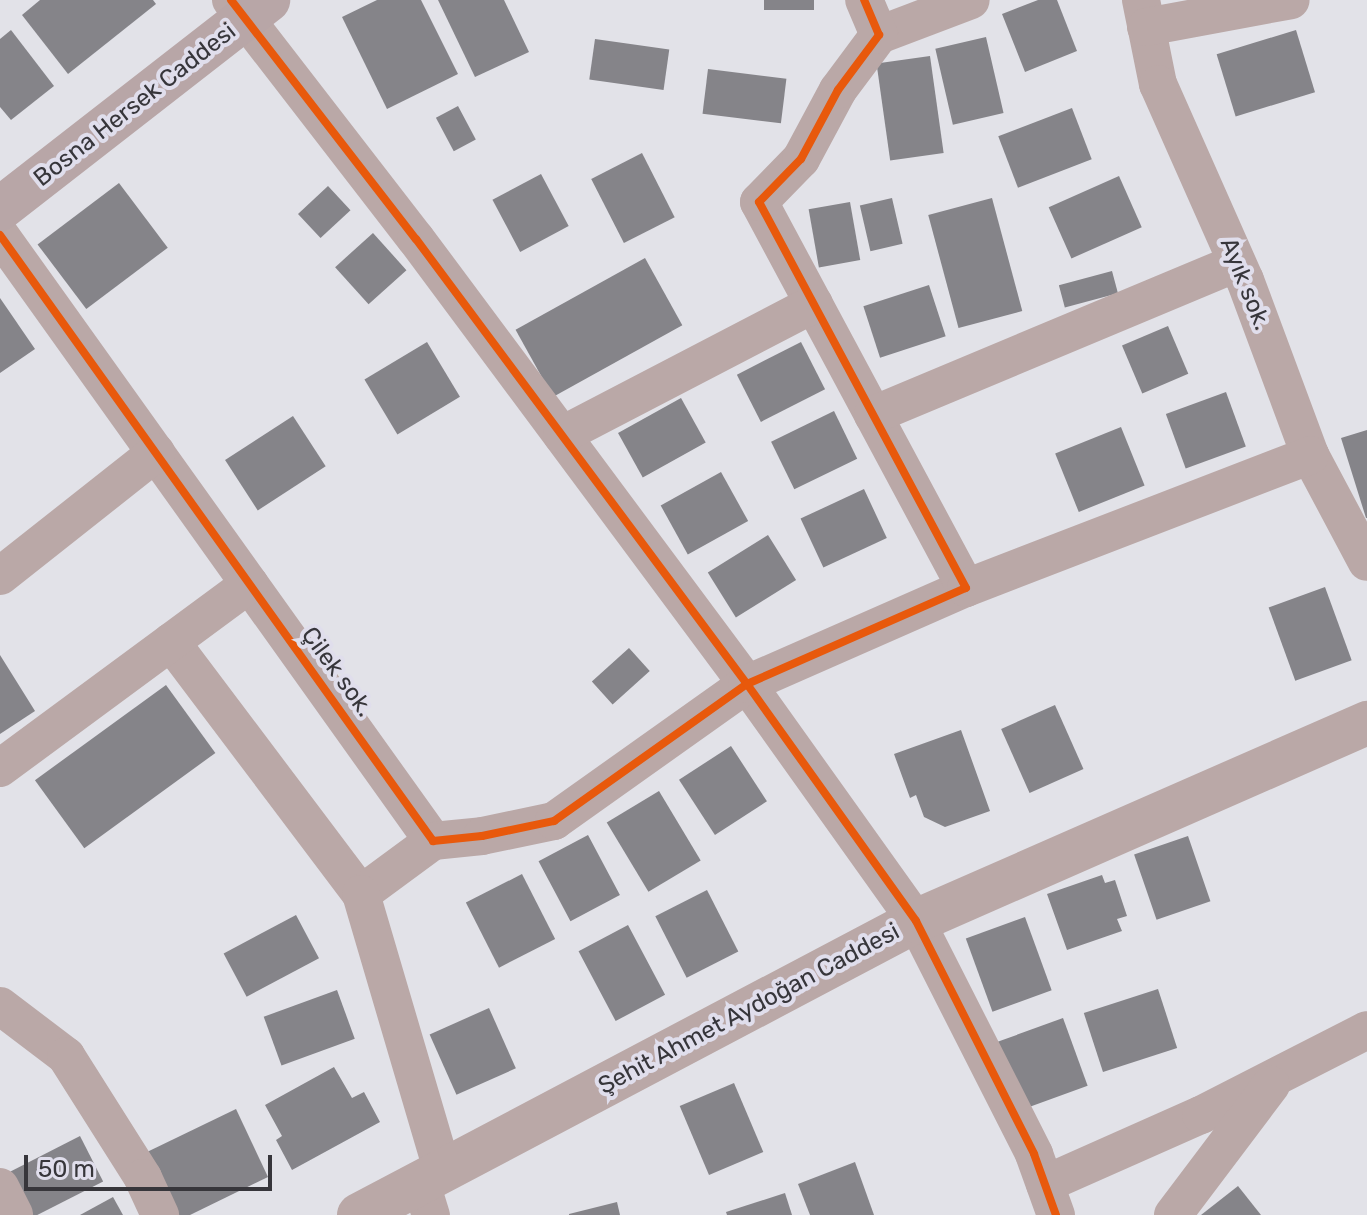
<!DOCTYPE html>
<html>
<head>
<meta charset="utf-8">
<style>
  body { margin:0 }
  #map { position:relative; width:1367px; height:1215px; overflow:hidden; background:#e2e2e8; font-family:Rubik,sans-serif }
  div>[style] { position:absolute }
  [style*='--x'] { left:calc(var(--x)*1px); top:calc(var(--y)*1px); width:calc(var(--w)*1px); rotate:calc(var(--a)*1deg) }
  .building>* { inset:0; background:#858489; transform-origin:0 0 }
  .minor>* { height:38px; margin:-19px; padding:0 19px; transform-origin:19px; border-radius:19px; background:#baa8a7 }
  .tertiary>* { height:44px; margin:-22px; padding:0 22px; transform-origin:22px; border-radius:22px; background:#baa8a7 }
  .secondary>* { height:44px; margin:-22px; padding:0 22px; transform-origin:22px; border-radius:22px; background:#b8a6a7 }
  .cycleway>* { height:8px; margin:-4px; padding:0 4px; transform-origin:4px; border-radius:4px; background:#e8590c }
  span { translate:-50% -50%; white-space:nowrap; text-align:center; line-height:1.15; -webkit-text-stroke:8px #e0deec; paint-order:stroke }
  .street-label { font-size:24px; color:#37363b }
  .scale { position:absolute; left:24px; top:1155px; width:248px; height:36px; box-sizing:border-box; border:4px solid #37363b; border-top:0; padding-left:10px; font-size:24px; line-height:28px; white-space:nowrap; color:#37363b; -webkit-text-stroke:6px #e0deec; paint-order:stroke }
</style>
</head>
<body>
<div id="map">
  <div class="building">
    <div style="clip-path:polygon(40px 0,153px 0,156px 4px,68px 74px,22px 15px)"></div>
    <div style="clip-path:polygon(377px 0,421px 0,458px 74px,387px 109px,342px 17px)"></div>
    <div style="clip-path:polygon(438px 0,504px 0,529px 52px,475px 77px)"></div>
    <div style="left:764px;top:0;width:50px;height:10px"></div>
    <div style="clip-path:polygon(1038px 0,1057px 0,1077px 51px,1025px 72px,1002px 14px)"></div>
    <div style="clip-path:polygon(11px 30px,54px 86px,11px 120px,0 107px,0 39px)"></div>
    <div style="left:1296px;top:30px;width:65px;height:83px;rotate:73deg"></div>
    <div style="left:986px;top:37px;width:78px;height:52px;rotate:77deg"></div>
    <div style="left:595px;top:39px;width:75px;height:41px;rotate:8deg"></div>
    <div style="left:930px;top:56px;width:98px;height:54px;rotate:82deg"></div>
    <div style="left:708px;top:69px;width:79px;height:45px;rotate:7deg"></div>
    <div style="left:458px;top:106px;width:38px;height:25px;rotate:62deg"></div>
    <div style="left:1072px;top:108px;width:55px;height:79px;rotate:69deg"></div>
    <div style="left:642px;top:153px;width:72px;height:57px;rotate:63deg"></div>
    <div style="left:541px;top:174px;width:59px;height:55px;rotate:62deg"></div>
    <div style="left:1119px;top:176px;width:56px;height:77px;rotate:66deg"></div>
    <div style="left:119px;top:183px;width:81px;height:102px;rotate:53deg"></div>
    <div style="left:328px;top:186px;width:33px;height:41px;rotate:47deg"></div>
    <div style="left:892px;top:198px;width:47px;height:33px;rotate:77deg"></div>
    <div style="left:992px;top:198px;width:117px;height:66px;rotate:75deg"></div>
    <div style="left:850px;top:202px;width:59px;height:42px;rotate:80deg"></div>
    <div style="left:373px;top:233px;width:50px;height:51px;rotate:48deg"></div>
    <div style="left:645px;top:258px;width:77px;height:148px;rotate:61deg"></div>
    <div style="left:1112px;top:271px;width:23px;height:55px;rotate:75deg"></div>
    <div style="left:929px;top:285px;width:54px;height:69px;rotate:72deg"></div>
    <div style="clip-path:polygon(0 298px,35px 349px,0 373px)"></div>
    <div style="left:1168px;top:326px;width:52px;height:50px;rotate:67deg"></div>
    <div style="left:427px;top:342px;width:64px;height:73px;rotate:59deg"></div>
    <div style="left:801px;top:342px;width:53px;height:72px;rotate:63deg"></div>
    <div style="left:1226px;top:392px;width:58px;height:64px;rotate:70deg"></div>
    <div style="left:681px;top:398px;width:51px;height:72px;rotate:61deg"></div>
    <div style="left:834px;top:411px;width:53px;height:70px;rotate:64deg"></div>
    <div style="left:293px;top:416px;width:60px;height:81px;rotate:57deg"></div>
    <div style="left:1121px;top:427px;width:63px;height:71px;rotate:68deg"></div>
    <div style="clip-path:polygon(1367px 430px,1367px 518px,1366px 518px,1341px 438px)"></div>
    <div style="left:721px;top:472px;width:56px;height:69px;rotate:61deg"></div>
    <div style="left:864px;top:489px;width:54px;height:70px;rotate:65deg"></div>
    <div style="left:768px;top:535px;width:53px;height:71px;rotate:58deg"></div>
    <div style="left:1325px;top:587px;width:78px;height:60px;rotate:70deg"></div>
    <div style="left:629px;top:648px;width:31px;height:50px;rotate:48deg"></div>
    <div style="clip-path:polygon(0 655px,35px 711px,0 734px)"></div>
    <div style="left:166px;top:685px;width:84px;height:162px;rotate:54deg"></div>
    <div style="left:1055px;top:705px;width:70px;height:59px;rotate:66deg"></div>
    <div style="clip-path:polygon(961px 730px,990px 811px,945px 827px,924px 817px,916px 795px,910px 798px,894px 754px)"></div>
    <div style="left:731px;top:746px;width:66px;height:62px;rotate:57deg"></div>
    <div style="left:659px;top:791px;width:81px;height:61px;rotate:59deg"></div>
    <div style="left:588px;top:835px;width:68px;height:56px;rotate:62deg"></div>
    <div style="left:1188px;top:836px;width:69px;height:57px;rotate:71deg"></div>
    <div style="left:522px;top:874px;width:73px;height:63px;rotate:63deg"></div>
    <div style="clip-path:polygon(1102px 875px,1105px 883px,1115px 880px,1127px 916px,1117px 919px,1122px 931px,1067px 950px,1047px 894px)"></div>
    <div style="left:707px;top:890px;width:69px;height:58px;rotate:63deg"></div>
    <div style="left:296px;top:915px;width:49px;height:82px;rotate:62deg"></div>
    <div style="left:1025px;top:917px;width:78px;height:63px;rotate:70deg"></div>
    <div style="left:628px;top:925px;width:79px;height:56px;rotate:62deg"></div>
    <div style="left:1158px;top:989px;width:62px;height:78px;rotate:72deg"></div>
    <div style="left:337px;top:990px;width:52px;height:78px;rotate:70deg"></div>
    <div style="left:489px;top:1008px;width:66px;height:65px;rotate:66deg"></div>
    <div style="left:1063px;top:1018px;width:72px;height:71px;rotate:70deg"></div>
    <div style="clip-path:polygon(334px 1067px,352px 1098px,364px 1092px,380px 1122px,292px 1170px,276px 1140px,282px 1136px,265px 1105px)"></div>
    <div style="left:734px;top:1083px;width:75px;height:59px;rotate:67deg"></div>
    <div style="clip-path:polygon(236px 1109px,268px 1177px,190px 1215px,177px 1215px,147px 1152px)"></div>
    <div style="left:80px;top:1136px;width:51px;height:78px;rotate:63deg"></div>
    <div style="clip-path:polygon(855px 1162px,874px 1215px,810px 1215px,798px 1184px)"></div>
    <div style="clip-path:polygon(1238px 1186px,1261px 1215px,1201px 1215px)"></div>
    <div style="clip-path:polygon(785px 1193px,792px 1215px,727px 1215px,726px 1212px)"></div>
    <div style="clip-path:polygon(113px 1197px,123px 1215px,80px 1215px)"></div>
    <div style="clip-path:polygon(617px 1202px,620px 1215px,569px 1215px,569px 1214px)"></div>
  </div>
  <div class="minor">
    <div style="--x:231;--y:0;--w:302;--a:52.3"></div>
    <div style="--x:416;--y:239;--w:555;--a:53.36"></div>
    <div style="--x:747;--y:684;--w:291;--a:54.5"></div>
    <div style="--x:916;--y:921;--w:261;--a:63.1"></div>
    <div style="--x:1034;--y:1154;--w:65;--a:70.2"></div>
    <div style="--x:1141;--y:0;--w:86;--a:78.6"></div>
    <div style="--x:1158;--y:84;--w:214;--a:66.1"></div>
    <div style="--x:1245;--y:280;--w:187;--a:69.6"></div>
    <div style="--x:1310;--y:455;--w:121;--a:62"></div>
    <div style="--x:1146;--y:27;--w:147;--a:-10.5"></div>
    <div style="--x:879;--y:35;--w:98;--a:-20.8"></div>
    <div style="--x:0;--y:235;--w:745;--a:54.45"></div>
    <div style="--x:433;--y:841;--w:49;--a:-5.8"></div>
    <div style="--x:482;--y:836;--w:74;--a:-11.8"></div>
    <div style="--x:554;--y:821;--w:237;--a:-35.4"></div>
    <div style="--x:747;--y:684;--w:239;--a:-23.7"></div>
    <div style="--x:966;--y:588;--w:438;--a:-118.2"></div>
    <div style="--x:759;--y:202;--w:60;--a:-45.7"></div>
    <div style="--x:801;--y:159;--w:78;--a:-61.8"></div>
    <div style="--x:838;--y:90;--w:69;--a:-53.3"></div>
    <div style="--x:879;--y:35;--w:38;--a:-113"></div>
    <div style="--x:873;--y:415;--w:394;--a:-22.7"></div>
    <div style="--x:562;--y:435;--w:284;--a:-27.5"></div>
    <div style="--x:0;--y:576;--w:199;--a:-38.3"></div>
    <div style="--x:966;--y:588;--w:369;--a:-21.1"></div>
    <div style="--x:171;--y:642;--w:316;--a:53"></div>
    <div style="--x:361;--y:894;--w:89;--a:-36.4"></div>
    <div style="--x:0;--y:768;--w:310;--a:-36.4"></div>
    <div style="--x:361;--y:894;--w:290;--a:73.6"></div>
    <div style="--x:0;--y:1006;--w:83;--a:37.1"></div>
    <div style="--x:66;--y:1056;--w:144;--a:57.7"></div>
    <div style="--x:143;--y:1178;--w:41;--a:65.3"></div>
    <div style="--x:421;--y:1183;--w:34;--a:73"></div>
    <div style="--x:1045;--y:1184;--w:171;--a:-23.9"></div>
    <div style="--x:1201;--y:1115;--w:186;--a:-27.1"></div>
    <div style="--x:0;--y:1187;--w:31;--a:63"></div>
    <div style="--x:1173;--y:1215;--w:163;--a:-53"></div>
  </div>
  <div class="tertiary">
    <div style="--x:359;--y:1215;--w:630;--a:-27.83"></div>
    <div style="--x:916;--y:921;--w:493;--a:-23.7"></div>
  </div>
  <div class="secondary">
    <div style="--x:0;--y:209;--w:340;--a:-37.9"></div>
  </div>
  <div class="cycleway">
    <div style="--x:231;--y:0;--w:302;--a:52.3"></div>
    <div style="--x:416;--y:239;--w:555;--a:53.36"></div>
    <div style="--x:747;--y:684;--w:291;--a:54.5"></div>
    <div style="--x:916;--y:921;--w:261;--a:63.1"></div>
    <div style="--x:1034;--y:1154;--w:65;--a:70.2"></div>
    <div style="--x:0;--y:235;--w:745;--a:54.45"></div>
    <div style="--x:433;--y:841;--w:49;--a:-5.8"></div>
    <div style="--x:482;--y:836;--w:74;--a:-11.8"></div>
    <div style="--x:554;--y:821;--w:237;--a:-35.4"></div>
    <div style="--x:747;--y:684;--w:239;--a:-23.7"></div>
    <div style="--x:966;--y:588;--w:438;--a:-118.2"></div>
    <div style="--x:759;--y:202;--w:60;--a:-45.7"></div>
    <div style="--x:801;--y:159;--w:78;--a:-61.8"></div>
    <div style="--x:838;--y:90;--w:69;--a:-53.3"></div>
    <div style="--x:879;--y:35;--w:38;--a:-113"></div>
  </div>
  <div class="street-label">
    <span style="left:135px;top:105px;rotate:-38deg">Bosna Hersek Caddesi</span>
    <span style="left:1245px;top:284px;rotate:68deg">Ayık sok.</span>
    <span style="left:337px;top:672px;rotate:54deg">Çilek sok.</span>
    <span style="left:749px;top:1009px;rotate:-28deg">Şehit Ahmet Aydoğan Caddesi</span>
  </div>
  <div class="scale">50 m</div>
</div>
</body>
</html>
